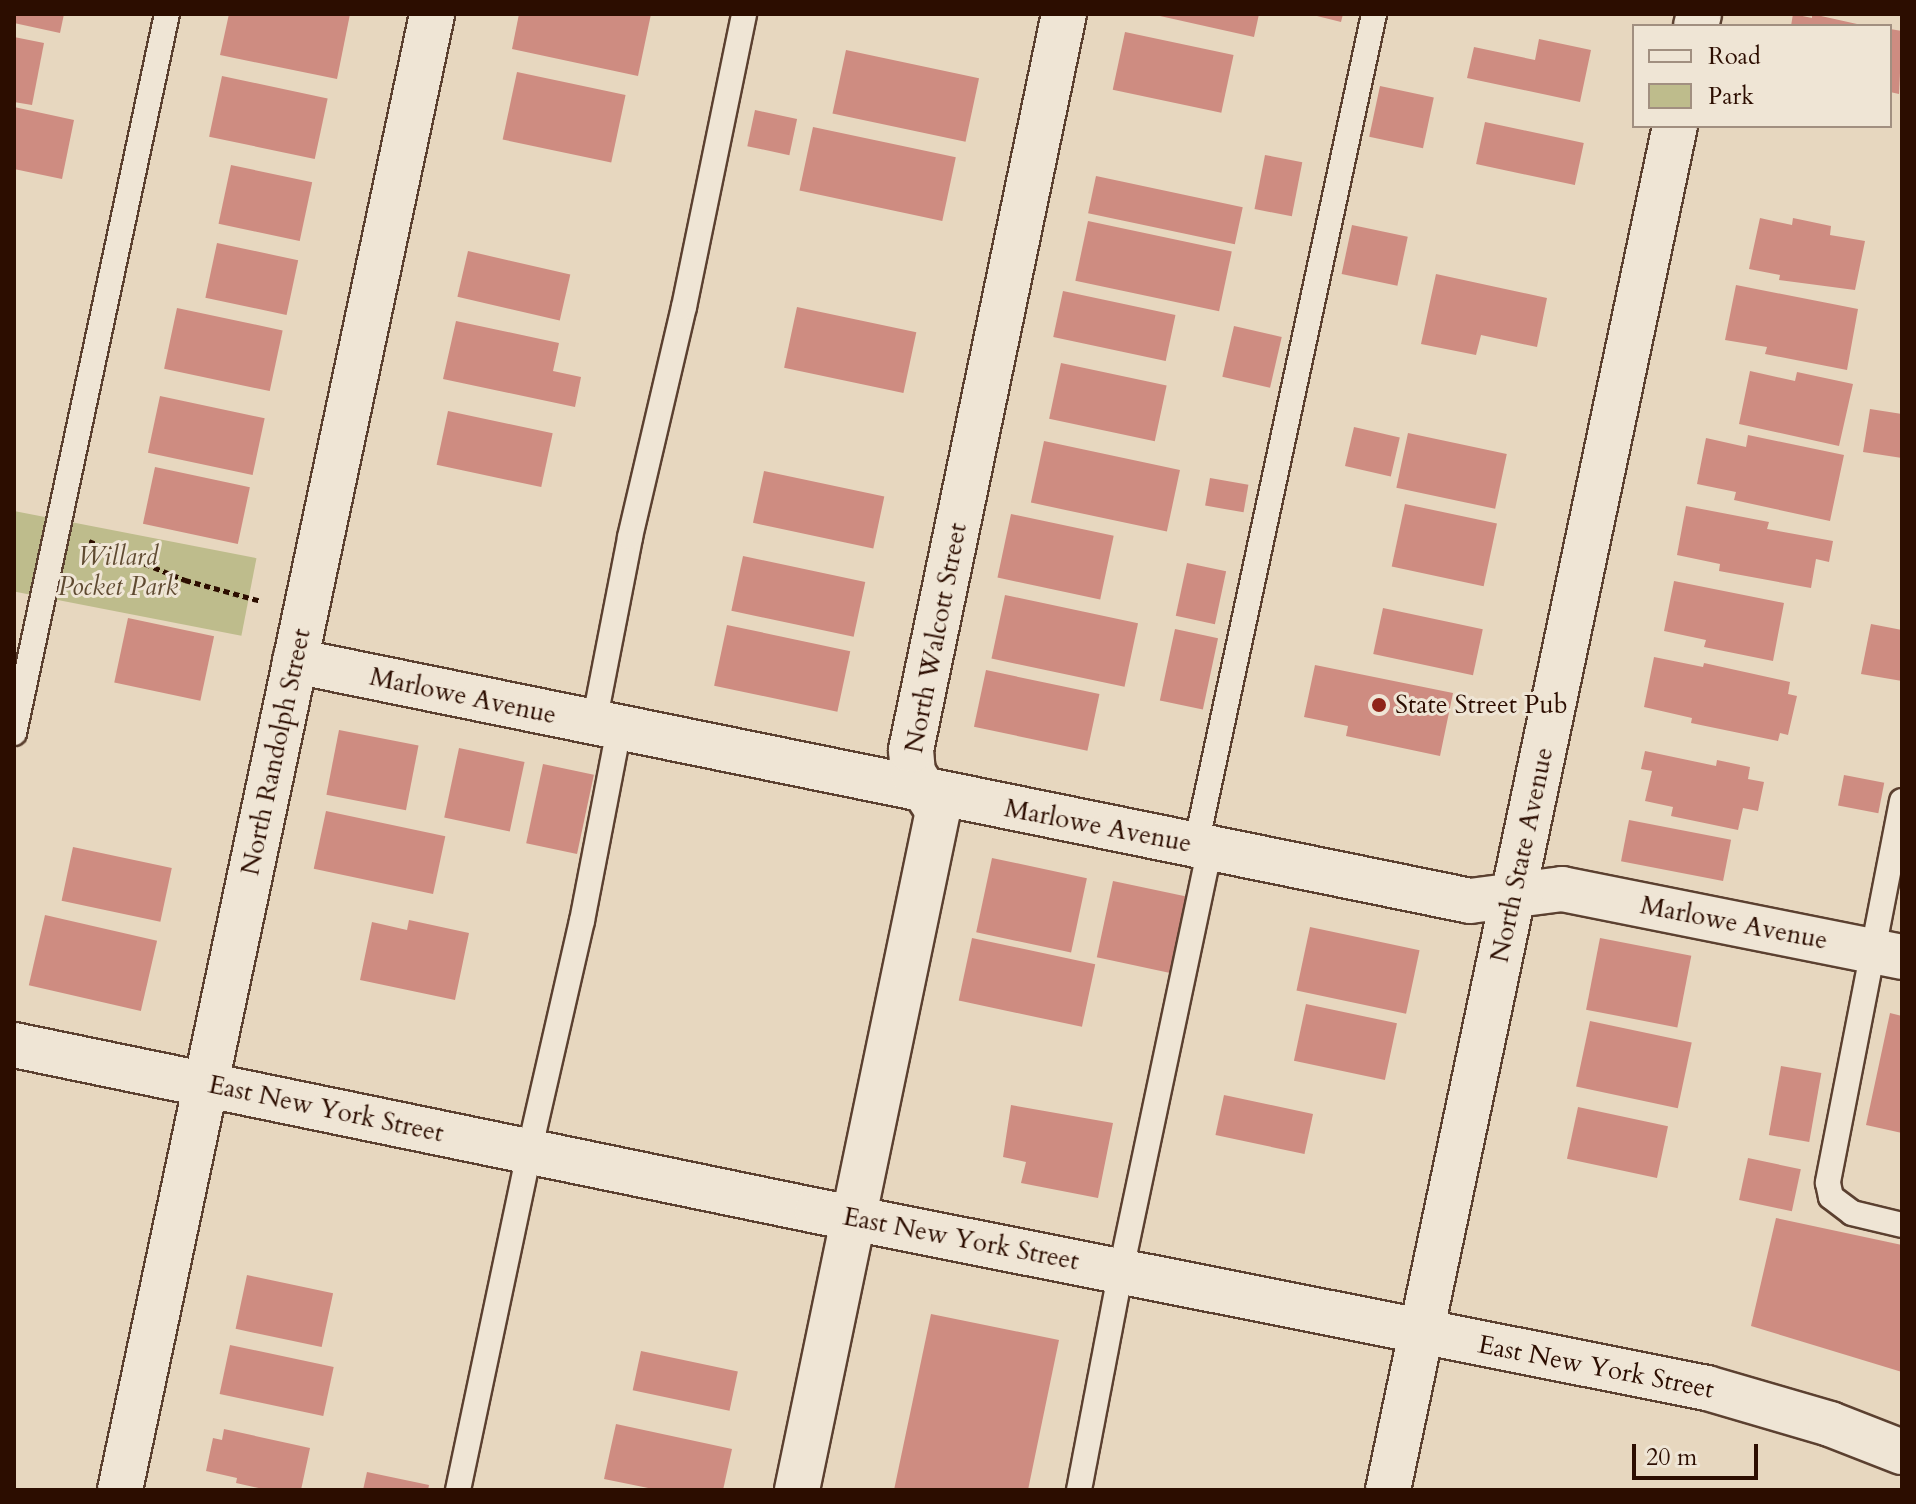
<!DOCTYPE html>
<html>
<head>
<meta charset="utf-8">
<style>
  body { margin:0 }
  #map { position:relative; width:1916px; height:1504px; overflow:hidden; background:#e7d7bf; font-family:Cardo,serif }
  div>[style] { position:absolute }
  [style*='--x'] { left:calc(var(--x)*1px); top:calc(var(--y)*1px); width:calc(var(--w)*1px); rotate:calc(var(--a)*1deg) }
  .green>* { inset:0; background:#bebc8c; transform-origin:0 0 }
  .building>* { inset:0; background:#ce8c81; transform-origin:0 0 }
  .path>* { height:5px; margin-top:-2.5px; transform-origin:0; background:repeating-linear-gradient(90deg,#2c0d00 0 6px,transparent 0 10px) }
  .roads { filter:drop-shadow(2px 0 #5b4030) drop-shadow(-2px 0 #5b4030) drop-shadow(0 2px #5b4030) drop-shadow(0 -2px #5b4030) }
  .service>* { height:24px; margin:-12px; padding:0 12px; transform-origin:12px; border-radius:12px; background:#efe5d5 }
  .minor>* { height:44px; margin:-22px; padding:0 22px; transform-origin:22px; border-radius:22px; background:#efe5d5 }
  .tertiary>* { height:44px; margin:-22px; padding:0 22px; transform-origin:22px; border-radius:22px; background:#efe5d5 }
  .secondary>* { height:44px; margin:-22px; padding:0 22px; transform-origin:22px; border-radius:22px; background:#efe5d5 }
  .dots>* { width:22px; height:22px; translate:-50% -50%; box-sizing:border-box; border:4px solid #efe5d5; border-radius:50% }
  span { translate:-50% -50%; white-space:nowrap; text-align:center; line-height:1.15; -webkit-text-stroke:6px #efe5d5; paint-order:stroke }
  .park-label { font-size:26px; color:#5f4a31; font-style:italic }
  .street-label { font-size:26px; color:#2c0d00 }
  .poi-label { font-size:26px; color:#2c0d00 }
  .left { translate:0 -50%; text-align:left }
  .frame { position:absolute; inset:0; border:16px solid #2c0d00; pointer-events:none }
  .legend { position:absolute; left:1632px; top:24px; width:260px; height:104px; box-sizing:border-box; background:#efe5d5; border:2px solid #a18f80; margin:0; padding:10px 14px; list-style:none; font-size:24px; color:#2c0d00 }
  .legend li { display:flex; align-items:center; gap:16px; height:40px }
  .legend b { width:40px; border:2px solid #a18f80 }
  .scale { position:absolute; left:1632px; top:1444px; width:126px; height:36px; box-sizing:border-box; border:4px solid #2c0d00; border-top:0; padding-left:10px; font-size:24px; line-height:28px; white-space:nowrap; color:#2c0d00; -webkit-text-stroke:6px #efe5d5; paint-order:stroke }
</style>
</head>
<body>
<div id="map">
  <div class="green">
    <div style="left:14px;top:511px;width:247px;height:79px;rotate:11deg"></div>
  </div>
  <div class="building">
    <div style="clip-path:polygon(14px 14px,64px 14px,60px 33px,14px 23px)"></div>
    <div style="clip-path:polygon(229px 14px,350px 14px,337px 79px,220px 55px)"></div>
    <div style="clip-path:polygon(519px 14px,651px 14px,638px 76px,512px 49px)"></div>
    <div style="clip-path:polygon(1151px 14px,1259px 14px,1254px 37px)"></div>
    <div style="clip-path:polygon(1309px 14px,1343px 14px,1341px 22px)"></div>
    <div style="clip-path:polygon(1793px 14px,1812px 18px,1812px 14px,1866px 26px,1791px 26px)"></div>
    <div style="clip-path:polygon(1890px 29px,1902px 31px,1899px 94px,1890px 92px)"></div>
    <div style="left:1125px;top:32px;width:111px;height:59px;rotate:12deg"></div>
    <div style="clip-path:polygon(14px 37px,44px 43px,32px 105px,14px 102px)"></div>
    <div style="clip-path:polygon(1539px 39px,1591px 50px,1580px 102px,1467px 78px,1474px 47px,1535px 60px)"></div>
    <div style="left:846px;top:50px;width:136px;height:65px;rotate:12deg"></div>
    <div style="left:517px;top:72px;width:111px;height:69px;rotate:12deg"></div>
    <div style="left:222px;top:76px;width:108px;height:62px;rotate:12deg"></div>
    <div style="left:1380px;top:86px;width:55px;height:52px;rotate:12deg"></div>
    <div style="clip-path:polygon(14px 107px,74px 120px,62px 179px,14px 169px)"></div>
    <div style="left:755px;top:110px;width:43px;height:37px;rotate:12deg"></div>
    <div style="left:1485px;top:122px;width:101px;height:43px;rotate:12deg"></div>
    <div style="left:813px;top:127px;width:146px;height:65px;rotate:12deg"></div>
    <div style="left:1265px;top:155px;width:38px;height:55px;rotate:11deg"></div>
    <div style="left:231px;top:165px;width:83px;height:60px;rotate:12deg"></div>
    <div style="left:1096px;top:176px;width:150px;height:38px;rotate:12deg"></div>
    <div style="clip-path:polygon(1760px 218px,1792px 225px,1793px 218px,1831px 226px,1830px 235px,1865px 241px,1855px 290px,1779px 280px,1780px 275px,1749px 269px)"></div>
    <div style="left:1088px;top:221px;width:147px;height:61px;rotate:12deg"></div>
    <div style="left:1352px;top:225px;width:57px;height:50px;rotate:12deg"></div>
    <div style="left:217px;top:243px;width:83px;height:56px;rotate:12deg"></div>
    <div style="left:468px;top:251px;width:105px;height:47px;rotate:13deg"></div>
    <div style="clip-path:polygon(1436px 274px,1547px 298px,1537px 347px,1481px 335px,1476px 355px,1421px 344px)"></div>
    <div style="clip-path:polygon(1736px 285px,1858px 309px,1847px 370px,1765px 354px,1767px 347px,1725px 340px)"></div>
    <div style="left:1063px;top:291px;width:115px;height:47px;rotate:12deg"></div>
    <div style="left:797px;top:307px;width:122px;height:62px;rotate:12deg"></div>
    <div style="left:177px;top:308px;width:108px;height:62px;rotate:12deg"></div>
    <div style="clip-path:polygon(456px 321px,559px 343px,553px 371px,581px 377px,575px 407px,443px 379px)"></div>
    <div style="left:1234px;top:326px;width:49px;height:52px;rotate:13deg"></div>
    <div style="left:1061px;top:363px;width:108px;height:57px;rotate:12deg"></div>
    <div style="clip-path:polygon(1750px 371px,1795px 381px,1797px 372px,1853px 384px,1839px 446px,1739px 424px)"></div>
    <div style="left:160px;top:396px;width:107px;height:58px;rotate:12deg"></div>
    <div style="clip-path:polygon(1870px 409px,1902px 414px,1902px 458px,1863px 452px)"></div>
    <div style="left:448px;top:411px;width:107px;height:55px;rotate:12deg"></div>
    <div style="left:1354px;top:427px;width:47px;height:40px;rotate:13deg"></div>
    <div style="left:1408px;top:433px;width:101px;height:56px;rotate:12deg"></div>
    <div style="clip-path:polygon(1748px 435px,1844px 455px,1830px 521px,1734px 500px,1736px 492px,1697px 484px,1706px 438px,1746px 447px)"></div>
    <div style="left:1044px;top:441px;width:139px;height:63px;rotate:12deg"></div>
    <div style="left:155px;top:467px;width:97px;height:58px;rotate:12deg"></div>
    <div style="left:764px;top:471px;width:123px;height:53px;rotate:12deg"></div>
    <div style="left:1210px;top:478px;width:39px;height:28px;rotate:10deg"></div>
    <div style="left:1405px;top:504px;width:94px;height:64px;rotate:12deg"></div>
    <div style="clip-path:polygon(1686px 506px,1769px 522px,1767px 529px,1833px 541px,1829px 562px,1816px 559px,1811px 588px,1719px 571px,1720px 564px,1677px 555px)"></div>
    <div style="left:1011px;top:514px;width:105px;height:65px;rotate:12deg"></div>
    <div style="left:743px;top:556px;width:125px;height:56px;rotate:12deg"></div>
    <div style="left:1187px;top:563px;width:40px;height:54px;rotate:12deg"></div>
    <div style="clip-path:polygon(1674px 581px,1784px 603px,1773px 661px,1704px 647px,1706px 640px,1664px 631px)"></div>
    <div style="left:1005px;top:595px;width:136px;height:65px;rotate:12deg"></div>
    <div style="left:1383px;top:608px;width:102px;height:47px;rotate:12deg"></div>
    <div style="left:128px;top:618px;width:88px;height:66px;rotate:12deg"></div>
    <div style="clip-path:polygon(1871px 624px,1902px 630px,1902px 681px,1861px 674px)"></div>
    <div style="left:727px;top:625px;width:126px;height:62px;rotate:12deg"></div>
    <div style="left:1175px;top:629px;width:44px;height:73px;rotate:12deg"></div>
    <div style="clip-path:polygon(1654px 657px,1703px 667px,1704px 663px,1790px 682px,1788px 694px,1797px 696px,1788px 735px,1780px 733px,1778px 741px,1691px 723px,1692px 718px,1644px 707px)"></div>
    <div style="clip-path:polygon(1315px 665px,1453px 693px,1440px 756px,1346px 736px,1348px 726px,1304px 717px)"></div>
    <div style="left:986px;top:670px;width:116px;height:58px;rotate:12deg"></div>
    <div style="left:339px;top:730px;width:81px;height:66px;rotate:11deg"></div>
    <div style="left:459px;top:748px;width:67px;height:71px;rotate:12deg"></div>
    <div style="clip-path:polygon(1645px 751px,1716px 766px,1717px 760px,1750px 767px,1748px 779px,1764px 782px,1758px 811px,1743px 808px,1738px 830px,1671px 816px,1673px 807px,1645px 801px,1652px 771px,1641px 769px)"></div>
    <div style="left:543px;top:764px;width:52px;height:81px;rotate:12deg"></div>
    <div style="left:1844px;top:775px;width:41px;height:31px;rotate:11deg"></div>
    <div style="left:326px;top:811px;width:122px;height:59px;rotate:12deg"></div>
    <div style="left:1629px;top:820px;width:104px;height:42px;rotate:11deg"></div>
    <div style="left:73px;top:847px;width:101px;height:55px;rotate:12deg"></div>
    <div style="left:992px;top:858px;width:97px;height:76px;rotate:12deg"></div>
    <div style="left:1113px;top:881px;width:75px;height:78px;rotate:12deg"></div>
    <div style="left:45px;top:915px;width:115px;height:72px;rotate:13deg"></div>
    <div style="clip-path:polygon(409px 920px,469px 933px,455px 1000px,360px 980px,372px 922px,407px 930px)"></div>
    <div style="left:1310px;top:927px;width:112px;height:65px;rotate:12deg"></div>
    <div style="left:972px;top:938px;width:126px;height:64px;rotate:12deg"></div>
    <div style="left:1600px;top:938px;width:93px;height:73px;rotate:11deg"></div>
    <div style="left:1306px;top:1004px;width:93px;height:58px;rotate:12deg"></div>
    <div style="clip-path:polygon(1890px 1013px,1902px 1016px,1902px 1133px,1866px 1125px)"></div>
    <div style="left:1590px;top:1021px;width:104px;height:67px;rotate:12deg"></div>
    <div style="left:1781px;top:1066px;width:41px;height:70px;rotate:10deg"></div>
    <div style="left:1224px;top:1095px;width:91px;height:41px;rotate:12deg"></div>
    <div style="clip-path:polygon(1011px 1105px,1113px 1123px,1098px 1198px,1021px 1183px,1026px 1162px,1003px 1157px)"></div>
    <div style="left:1578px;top:1107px;width:92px;height:53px;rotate:12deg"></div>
    <div style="left:1748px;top:1158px;width:54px;height:43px;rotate:12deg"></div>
    <div style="clip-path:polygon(1776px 1218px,1902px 1245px,1902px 1372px,1751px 1326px)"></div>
    <div style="left:247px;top:1275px;width:88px;height:55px;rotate:12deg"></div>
    <div style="clip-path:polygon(931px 1314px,1059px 1340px,1028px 1490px,894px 1490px)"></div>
    <div style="left:230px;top:1345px;width:106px;height:50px;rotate:12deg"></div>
    <div style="left:641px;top:1351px;width:99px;height:40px;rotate:12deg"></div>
    <div style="clip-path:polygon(616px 1424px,732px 1449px,723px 1490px,658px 1490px,604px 1479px)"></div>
    <div style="clip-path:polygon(224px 1429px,310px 1448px,301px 1490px,268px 1490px,236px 1483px,237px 1478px,206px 1471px,213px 1438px,222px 1440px)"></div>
    <div style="clip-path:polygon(367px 1472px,429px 1485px,428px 1490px,363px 1490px)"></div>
  </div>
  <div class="path">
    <div style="--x:89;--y:541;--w:104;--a:22.1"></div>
    <div style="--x:185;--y:580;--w:79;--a:15.4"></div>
  </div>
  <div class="roads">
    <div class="service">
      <div style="--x:594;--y:723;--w:189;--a:-79"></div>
      <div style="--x:630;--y:537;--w:236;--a:-76.8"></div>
      <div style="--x:684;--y:307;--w:299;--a:-78.4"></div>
      <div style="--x:14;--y:733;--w:735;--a:-77.99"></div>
      <div style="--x:1902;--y:801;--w:389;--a:101"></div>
      <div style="--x:1828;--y:1183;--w:14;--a:78"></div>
      <div style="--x:1831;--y:1197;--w:26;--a:37"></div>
      <div style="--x:1852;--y:1213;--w:51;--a:13.5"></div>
      <div style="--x:1196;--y:845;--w:850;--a:-77.91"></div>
      <div style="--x:458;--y:1490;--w:345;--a:-78.1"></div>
      <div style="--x:529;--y:1152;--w:237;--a:-77.1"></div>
      <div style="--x:582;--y:921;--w:197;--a:-79.1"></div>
      <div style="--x:1079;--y:1490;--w:224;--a:-79.2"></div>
      <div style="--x:1121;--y:1270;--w:431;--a:-78.1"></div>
    </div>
    <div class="minor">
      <div style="--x:295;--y:661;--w:1199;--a:11.54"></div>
      <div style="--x:1470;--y:901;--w:93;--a:-7.4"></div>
      <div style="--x:1562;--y:889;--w:347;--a:11.3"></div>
      <div style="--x:120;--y:1490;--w:1509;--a:-78.06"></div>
      <div style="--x:797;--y:1490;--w:693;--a:-78.27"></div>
      <div style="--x:938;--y:811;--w:45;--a:-123.3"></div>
      <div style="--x:913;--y:773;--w:23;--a:-95"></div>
      <div style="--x:911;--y:750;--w:752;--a:-78.26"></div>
    </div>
    <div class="tertiary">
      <div style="--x:1696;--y:26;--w:12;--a:-76"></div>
      <div style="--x:1388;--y:1490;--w:1394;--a:-78.12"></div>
    </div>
    <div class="secondary">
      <div style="--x:14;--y:1045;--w:820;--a:11.68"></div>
      <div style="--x:817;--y:1211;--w:907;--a:11.25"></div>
      <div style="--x:1707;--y:1388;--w:128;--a:16.3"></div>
      <div style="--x:1830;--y:1424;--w:77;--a:21.3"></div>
    </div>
  </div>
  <div class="dots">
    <div style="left:1379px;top:705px;background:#8f2418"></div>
  </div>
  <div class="park-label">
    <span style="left:118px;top:572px">Willard<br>Pocket Park</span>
  </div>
  <div class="street-label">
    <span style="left:936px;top:638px;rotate:-79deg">North Walcott Street</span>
    <span style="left:463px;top:696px;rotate:12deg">Marlowe Avenue</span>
    <span style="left:276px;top:752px;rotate:-78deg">North Randolph Street</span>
    <span style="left:1098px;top:826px;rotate:11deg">Marlowe Avenue</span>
    <span style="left:1522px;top:855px;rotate:-78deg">North State Avenue</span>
    <span style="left:1734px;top:923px;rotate:11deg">Marlowe Avenue</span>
    <span style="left:326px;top:1109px;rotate:12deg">East New York Street</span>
    <span style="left:961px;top:1239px;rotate:11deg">East New York Street</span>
    <span style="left:1596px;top:1367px;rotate:11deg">East New York Street</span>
  </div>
  <div class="poi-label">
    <span class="left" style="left:1395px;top:705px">State Street Pub</span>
  </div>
  <div class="frame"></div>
  <ul class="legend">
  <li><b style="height:10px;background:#efe5d5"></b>Road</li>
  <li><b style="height:22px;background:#bebc8c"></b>Park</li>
  </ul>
  <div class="scale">20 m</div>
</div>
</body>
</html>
